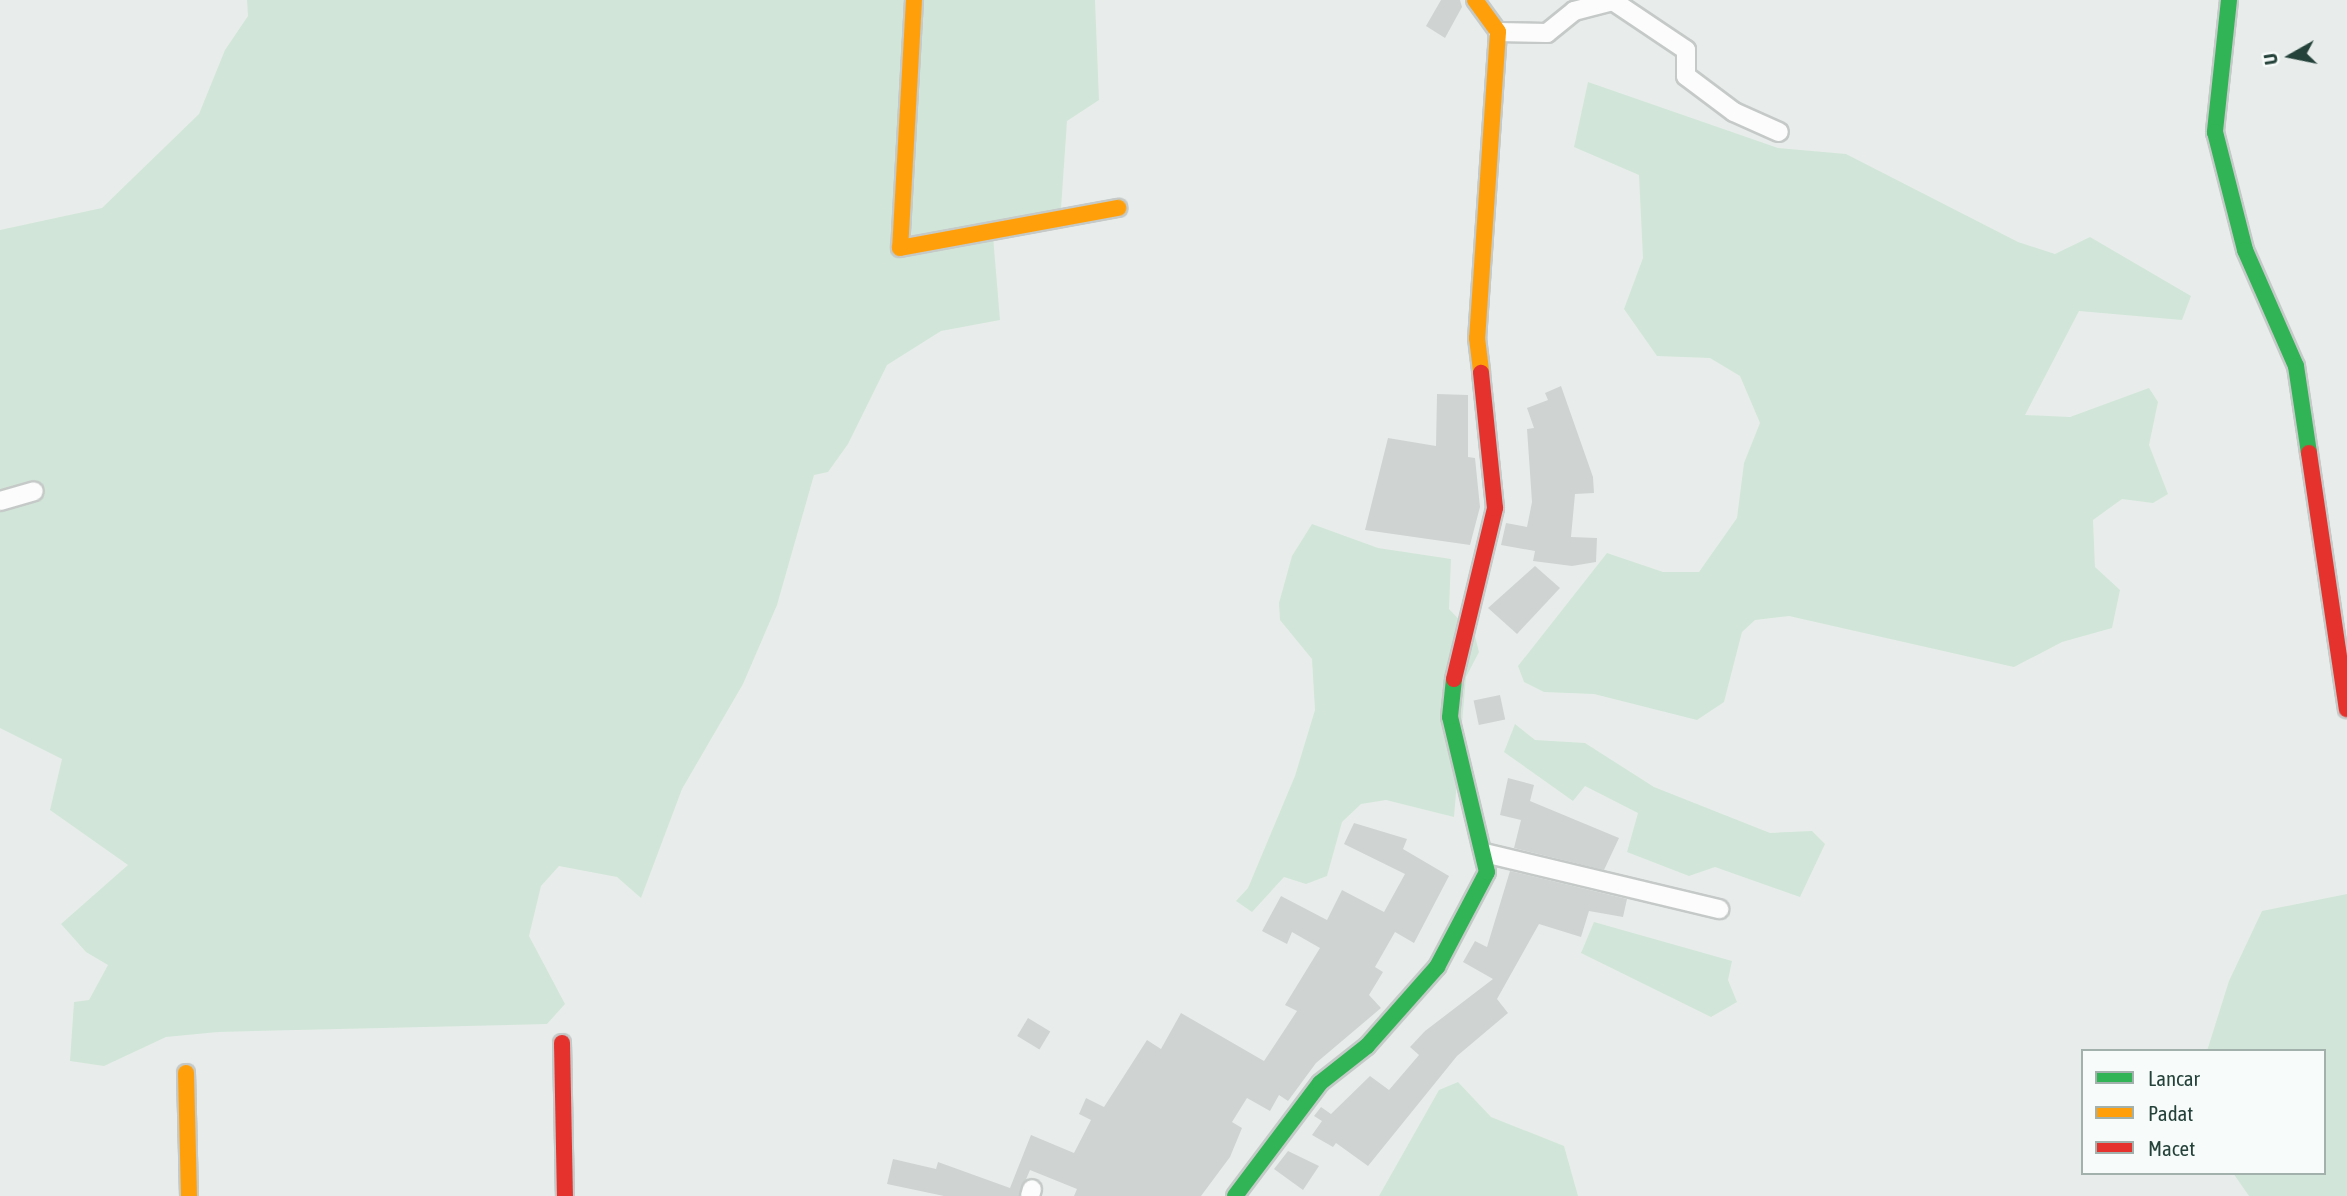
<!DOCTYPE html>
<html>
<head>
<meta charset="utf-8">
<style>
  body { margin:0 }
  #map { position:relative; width:2347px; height:1196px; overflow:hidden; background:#e8edeb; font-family:"Asap Condensed",sans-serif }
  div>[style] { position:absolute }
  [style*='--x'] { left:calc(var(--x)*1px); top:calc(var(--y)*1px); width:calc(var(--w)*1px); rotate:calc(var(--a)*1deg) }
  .green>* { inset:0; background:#d1e6d8 }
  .building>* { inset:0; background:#cfd4d2; transform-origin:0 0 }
  .roads { filter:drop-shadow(2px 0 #c5cac8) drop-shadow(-2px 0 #c5cac8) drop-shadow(0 2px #c5cac8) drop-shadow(0 -2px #c5cac8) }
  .street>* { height:18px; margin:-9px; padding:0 9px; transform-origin:9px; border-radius:9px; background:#fcfcfc }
  .fast>* { height:16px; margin:-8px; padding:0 8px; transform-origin:8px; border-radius:8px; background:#30b455 }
  .slow>* { height:16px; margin:-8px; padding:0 8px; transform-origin:8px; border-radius:8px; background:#ff9f0a }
  .jam>* { height:16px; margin:-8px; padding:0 8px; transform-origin:8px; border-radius:8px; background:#e5322d }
  span { translate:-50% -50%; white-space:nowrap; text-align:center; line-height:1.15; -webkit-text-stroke:5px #f7fbf9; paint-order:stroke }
  .legend { position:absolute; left:2081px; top:1049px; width:245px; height:126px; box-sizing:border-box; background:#f7fbf9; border:2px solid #a3b1ad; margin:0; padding:9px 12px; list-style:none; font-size:21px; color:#24423a }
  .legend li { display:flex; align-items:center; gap:14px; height:35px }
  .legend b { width:35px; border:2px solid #a3b1ad }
  .north { position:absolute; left:2256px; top:21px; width:70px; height:70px; -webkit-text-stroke:5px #f7fbf9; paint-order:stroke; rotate:261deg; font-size:19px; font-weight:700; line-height:28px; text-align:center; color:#24423a }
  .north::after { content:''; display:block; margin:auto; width:24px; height:32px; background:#24423a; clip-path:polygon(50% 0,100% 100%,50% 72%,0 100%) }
</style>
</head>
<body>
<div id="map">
  <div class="green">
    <div style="clip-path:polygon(247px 0,1095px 0,1099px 100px,1067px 121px,1061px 209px,992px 224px,1000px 320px,941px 331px,887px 365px,848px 444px,828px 472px,814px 475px,777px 605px,743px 684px,682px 789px,641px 898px,617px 877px,559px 866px,541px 886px,529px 936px,565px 1004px,547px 1024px,218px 1032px,166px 1037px,104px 1066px,70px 1061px,74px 1002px,89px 1000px,108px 965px,86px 952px,61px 924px,128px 865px,50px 810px,62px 759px,0 728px,0 230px,102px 208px,199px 114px,225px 50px,248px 16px)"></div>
    <div style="clip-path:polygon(1588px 82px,1778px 148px,1846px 154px,2018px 242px,2055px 254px,2090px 237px,2191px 296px,2182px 320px,2079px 311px,2025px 415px,2070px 417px,2149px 388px,2158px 402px,2149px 445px,2168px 494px,2153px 503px,2122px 499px,2093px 520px,2095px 567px,2120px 590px,2112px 628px,2062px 642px,2014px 667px,1789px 616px,1755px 620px,1742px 632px,1724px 702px,1697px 720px,1594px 694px,1544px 692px,1524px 682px,1518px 666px,1607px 553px,1663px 572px,1699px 572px,1737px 518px,1744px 463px,1760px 423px,1740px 376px,1710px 358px,1657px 356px,1624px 309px,1643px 258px,1639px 175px,1574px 147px)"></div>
    <div style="clip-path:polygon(1312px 524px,1378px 548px,1451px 559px,1449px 609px,1475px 636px,1479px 652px,1466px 677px,1454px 817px,1386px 800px,1361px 804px,1342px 822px,1327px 876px,1306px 884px,1284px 877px,1252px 912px,1236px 901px,1248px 888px,1295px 776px,1315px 710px,1312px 659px,1280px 620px,1279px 603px,1292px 556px)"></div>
    <div style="clip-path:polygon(1515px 724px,1535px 740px,1585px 743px,1654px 787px,1770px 833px,1812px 831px,1825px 844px,1800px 897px,1715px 867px,1689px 876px,1627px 852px,1638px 813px,1585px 786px,1573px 801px,1504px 752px)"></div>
    <div style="clip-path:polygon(2347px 894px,2347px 1196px,2249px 1196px,2233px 1173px,2324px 1173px,2324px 1051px,2207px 1051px,2229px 981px,2262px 911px)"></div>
    <div style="clip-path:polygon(1594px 922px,1732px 961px,1728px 980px,1737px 1002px,1711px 1017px,1581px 953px)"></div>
    <div style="clip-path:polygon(1458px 1082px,1491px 1117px,1564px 1146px,1578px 1196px,1379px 1196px,1439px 1090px)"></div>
  </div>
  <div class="building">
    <div style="clip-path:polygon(1441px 0,1460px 0,1462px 7px,1445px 38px,1426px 26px)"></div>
    <div style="clip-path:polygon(1561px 386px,1593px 477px,1594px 493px,1575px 494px,1571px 537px,1597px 538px,1596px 562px,1572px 566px,1533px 561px,1535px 551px,1501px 545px,1506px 523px,1527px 527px,1532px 502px,1527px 429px,1534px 428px,1527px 408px,1548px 400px,1545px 393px)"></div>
    <div style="clip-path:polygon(1437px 394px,1468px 395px,1468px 457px,1475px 458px,1480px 507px,1470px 545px,1365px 530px,1388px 438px,1436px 446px)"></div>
    <div style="clip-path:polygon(1535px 566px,1560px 588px,1517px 634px,1488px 608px)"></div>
    <div style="left:1500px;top:695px;width:25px;height:27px;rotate:78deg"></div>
    <div style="clip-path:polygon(1508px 778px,1534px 785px,1530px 801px,1619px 838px,1604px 870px,1514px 848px,1521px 820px,1500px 815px)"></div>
    <div style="clip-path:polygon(1354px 823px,1407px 839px,1403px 849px,1449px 876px,1414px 943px,1395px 932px,1375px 967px,1383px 972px,1369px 995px,1381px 1008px,1316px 1063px,1288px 1101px,1279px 1095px,1270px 1111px,1247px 1098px,1232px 1122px,1242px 1128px,1230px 1157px,1201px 1196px,1074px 1196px,1077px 1189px,1030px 1170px,1019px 1196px,944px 1196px,887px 1184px,893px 1159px,936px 1169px,938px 1162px,1010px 1188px,1031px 1135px,1074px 1153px,1091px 1120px,1079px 1114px,1086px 1098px,1104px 1107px,1147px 1040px,1161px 1049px,1181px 1013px,1264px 1061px,1297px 1011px,1285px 1005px,1320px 948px,1292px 932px,1287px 944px,1262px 931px,1281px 896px,1327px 920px,1342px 890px,1384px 912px,1405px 874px,1344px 844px)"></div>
    <div style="clip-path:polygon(1510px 871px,1627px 899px,1623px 917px,1589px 911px,1581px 937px,1539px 924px,1497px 999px,1508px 1013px,1457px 1056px,1368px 1166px,1336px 1143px,1333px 1147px,1312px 1135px,1322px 1121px,1314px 1116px,1321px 1107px,1331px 1114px,1370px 1076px,1389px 1090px,1419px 1055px,1410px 1047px,1425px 1031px,1493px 979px,1463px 962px,1475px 941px,1487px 947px)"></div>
    <div style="left:1028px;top:1018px;width:26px;height:21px;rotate:31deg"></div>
    <div style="clip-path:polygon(1288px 1151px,1319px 1166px,1303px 1190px,1274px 1169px)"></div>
  </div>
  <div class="roads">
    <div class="street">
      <div style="--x:1498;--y:32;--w:49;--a:1.2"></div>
      <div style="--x:1547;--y:33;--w:35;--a:-39"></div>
      <div style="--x:1574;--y:11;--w:40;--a:-14.4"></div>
      <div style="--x:1613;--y:1;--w:88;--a:33.9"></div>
      <div style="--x:1686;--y:50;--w:26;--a:90"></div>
      <div style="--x:1686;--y:76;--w:60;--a:36.9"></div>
      <div style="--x:1734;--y:112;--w:49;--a:24"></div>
      <div style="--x:0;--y:501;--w:35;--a:-16"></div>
      <div style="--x:1485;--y:853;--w:241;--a:13.5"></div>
      <div style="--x:1030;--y:1196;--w:7;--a:-74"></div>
    </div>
    <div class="fast">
      <div style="--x:2229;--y:0;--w:133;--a:96.1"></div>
      <div style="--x:2215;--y:132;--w:122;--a:75.7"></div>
      <div style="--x:2245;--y:250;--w:127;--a:66.3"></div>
      <div style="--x:2296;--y:366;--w:88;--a:81.5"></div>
      <div style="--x:1235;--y:1196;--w:141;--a:-53"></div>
      <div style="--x:1320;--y:1083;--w:60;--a:-38.2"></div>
      <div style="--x:1367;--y:1046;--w:106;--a:-48.5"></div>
      <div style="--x:1437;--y:967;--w:107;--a:-62.2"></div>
      <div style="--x:1487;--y:872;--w:159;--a:-103.4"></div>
      <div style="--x:1450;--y:717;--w:38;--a:-84"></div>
    </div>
    <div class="slow">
      <div style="--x:914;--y:0;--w:248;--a:93.2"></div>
      <div style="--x:900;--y:248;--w:222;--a:-10.4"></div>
      <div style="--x:1475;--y:0;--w:39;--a:54"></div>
      <div style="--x:1498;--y:32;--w:307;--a:93.9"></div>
      <div style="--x:1477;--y:338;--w:35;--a:83"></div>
      <div style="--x:186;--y:1073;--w:123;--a:88.6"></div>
    </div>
    <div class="jam">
      <div style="--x:2309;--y:453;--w:259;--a:81.6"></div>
      <div style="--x:1454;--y:679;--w:176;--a:-76.5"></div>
      <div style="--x:1495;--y:508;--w:136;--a:-95.9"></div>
      <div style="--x:562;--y:1043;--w:153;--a:88.9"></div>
    </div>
  </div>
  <ul class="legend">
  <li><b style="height:9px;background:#30b455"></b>Lancar</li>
  <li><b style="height:9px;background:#ff9f0a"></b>Padat</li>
  <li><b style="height:9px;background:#e5322d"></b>Macet</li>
  </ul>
  <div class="north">U</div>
</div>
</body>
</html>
